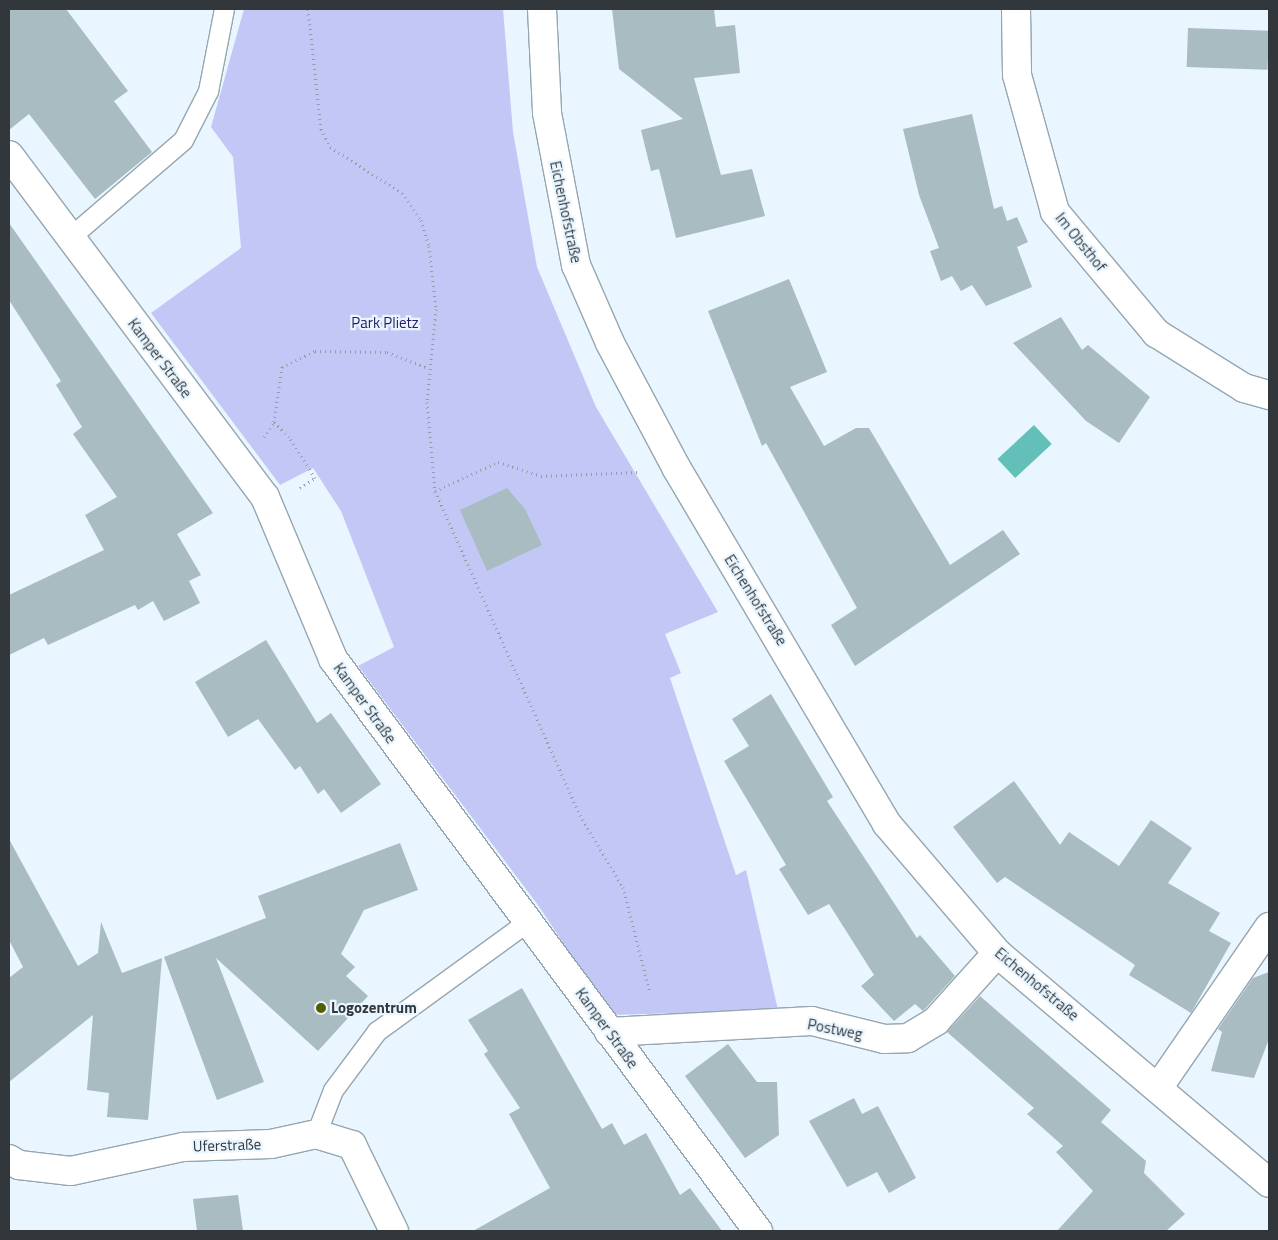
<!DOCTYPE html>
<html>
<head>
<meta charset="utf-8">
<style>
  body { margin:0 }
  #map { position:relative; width:1278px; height:1240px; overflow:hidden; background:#e9f6ff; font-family:"Titillium Web",sans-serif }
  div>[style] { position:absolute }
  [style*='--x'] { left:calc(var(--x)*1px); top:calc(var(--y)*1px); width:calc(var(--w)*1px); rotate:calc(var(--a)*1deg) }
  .green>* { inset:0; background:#c3c7f6 }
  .water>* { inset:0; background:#63c0b9; transform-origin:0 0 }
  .building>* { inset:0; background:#a8bcc1; transform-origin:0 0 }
  .path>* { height:3px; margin-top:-1.5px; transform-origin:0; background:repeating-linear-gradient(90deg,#929ca3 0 1px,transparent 0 5px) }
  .roads { filter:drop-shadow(1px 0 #96a6af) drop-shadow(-1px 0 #96a6af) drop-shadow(0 1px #96a6af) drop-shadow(0 -1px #96a6af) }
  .service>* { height:19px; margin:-9.5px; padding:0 9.5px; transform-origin:9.5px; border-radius:9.5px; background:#fff }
  .minor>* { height:28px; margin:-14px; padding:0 14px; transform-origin:14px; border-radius:14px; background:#fff }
  .dots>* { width:14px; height:14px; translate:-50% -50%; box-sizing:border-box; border:2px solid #e9f6ff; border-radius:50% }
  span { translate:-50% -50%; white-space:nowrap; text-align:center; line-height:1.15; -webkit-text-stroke:4.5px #e9f6ff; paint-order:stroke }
  .street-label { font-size:15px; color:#31373b }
  .park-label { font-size:15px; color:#251c63 }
  .poi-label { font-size:15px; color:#31373b; font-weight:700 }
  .left { translate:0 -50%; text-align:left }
  .frame { position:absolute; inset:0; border:10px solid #31373b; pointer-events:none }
</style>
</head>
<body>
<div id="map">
  <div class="green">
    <div style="clip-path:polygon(244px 9px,503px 9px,513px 132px,537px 267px,596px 407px,718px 612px,665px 634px,681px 673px,670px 678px,736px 875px,746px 870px,778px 1010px,611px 1015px,538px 905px,358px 666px,394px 647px,341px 511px,313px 468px,280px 485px,151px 313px,241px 248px,233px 157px,211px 127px)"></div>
  </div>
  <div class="water">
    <div style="left:1034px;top:425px;width:26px;height:50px;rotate:47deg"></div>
  </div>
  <div class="building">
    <div style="clip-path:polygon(9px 9px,66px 9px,128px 91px,114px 101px,152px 152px,95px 199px,29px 114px,9px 130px)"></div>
    <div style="clip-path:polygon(612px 9px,714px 9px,716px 27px,735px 25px,740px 73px,694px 78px,721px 175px,752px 169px,765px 216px,676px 238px,659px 169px,651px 171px,641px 130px,683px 119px,619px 69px)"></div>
    <div style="left:1188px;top:28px;width:81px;height:39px;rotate:2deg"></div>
    <div style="clip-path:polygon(972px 114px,994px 209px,1002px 206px,1007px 221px,1017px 217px,1028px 242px,1017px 247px,1032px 287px,986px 306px,972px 285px,961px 291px,952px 276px,941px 281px,930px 251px,939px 248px,919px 195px,903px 129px)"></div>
    <div style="clip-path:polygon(9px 223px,213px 513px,177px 534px,201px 575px,189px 581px,200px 603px,164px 621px,153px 601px,138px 610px,135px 605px,48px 645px,44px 638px,9px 655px,9px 595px,104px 550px,85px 515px,117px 497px,73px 434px,82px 427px,56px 385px,61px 381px,9px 300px)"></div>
    <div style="clip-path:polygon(789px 279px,827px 372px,790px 387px,824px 446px,856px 428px,869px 428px,950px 565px,1003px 530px,1020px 554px,855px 666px,831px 625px,857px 608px,766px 443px,762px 446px,708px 311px)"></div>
    <div style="clip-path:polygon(1061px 317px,1082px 350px,1088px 345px,1150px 397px,1119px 443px,1086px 421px,1013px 343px)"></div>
    <div style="clip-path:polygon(507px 488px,525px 509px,542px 545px,487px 571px,460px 510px)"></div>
    <div style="clip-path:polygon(266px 640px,317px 723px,331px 713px,381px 784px,341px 813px,324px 789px,318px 794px,300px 766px,295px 770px,258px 719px,228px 737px,195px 682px)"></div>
    <div style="clip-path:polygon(771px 694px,833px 797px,827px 801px,917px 938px,920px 935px,955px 976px,923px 1011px,915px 1004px,894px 1021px,861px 986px,874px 975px,829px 904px,808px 915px,779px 869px,786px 865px,724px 761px,749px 746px,732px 719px)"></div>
    <div style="clip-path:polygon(1014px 781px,1060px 845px,1069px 832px,1119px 866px,1151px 820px,1192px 848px,1168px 883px,1220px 913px,1209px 931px,1231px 943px,1191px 1013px,1129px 975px,1135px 965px,1005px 877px,997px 883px,953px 827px)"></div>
    <div style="clip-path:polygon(9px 839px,78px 966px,98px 953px,101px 922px,122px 973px,162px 958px,148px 1120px,107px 1117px,109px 1093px,87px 1090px,93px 1015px,9px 1082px,9px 978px,23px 967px,9px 940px)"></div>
    <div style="clip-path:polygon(400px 843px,418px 890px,364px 910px,341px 954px,355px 967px,346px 976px,368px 996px,318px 1051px,216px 958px,264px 1082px,217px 1100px,164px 957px,266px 918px,258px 896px)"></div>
    <div style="clip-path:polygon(1269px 972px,1269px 1039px,1254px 1078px,1211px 1071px,1222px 1032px,1218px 1029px,1253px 978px)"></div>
    <div style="clip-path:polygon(522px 988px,602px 1129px,612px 1123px,624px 1145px,646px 1133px,680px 1195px,690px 1188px,722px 1231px,473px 1231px,550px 1188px,509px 1114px,520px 1108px,484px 1054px,488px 1051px,468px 1020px)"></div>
    <div style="clip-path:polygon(980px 996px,1111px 1110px,1101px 1122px,1146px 1161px,1144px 1173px,1185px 1214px,1166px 1231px,1057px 1231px,1093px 1191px,1056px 1152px,1063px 1146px,1027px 1114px,1034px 1108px,947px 1032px)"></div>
    <div style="clip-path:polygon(728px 1044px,757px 1082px,777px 1082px,779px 1135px,745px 1158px,685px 1076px)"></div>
    <div style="clip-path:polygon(854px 1098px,862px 1114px,878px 1106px,916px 1178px,889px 1193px,877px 1172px,847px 1187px,809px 1121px)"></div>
    <div style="clip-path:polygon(238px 1195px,243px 1231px,197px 1231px,193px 1199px)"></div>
  </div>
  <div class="path">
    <div style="--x:308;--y:9;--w:121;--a:83.8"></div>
    <div style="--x:321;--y:129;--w:20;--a:63"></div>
    <div style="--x:330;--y:147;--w:85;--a:32.6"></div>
    <div style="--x:402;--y:193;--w:33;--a:55"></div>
    <div style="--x:421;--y:220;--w:27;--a:73"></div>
    <div style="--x:429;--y:246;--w:63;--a:83.7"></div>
    <div style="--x:436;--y:309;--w:93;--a:95.5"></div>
    <div style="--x:427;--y:402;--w:89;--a:84.9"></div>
    <div style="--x:435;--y:491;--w:355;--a:65.9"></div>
    <div style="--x:580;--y:815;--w:84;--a:59.2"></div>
    <div style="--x:623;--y:887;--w:109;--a:75.7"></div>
    <div style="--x:264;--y:437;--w:18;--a:-56"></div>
    <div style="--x:300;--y:488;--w:18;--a:-34"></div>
    <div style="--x:315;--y:478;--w:49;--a:-122.4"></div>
    <div style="--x:289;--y:437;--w:21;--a:-135"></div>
    <div style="--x:274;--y:422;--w:56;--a:-81.7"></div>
    <div style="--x:282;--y:367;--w:37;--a:-26"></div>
    <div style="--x:315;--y:351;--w:72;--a:0.8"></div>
    <div style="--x:387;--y:352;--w:44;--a:21.3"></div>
    <div style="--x:435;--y:491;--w:69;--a:-24.7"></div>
    <div style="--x:498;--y:462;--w:45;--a:18"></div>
    <div style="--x:541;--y:476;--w:98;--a:-2.3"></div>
  </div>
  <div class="roads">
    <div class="service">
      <div style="--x:69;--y:238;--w:150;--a:-40.7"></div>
      <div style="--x:183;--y:140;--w:55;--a:-63"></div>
      <div style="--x:208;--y:91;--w:84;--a:-79"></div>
      <div style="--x:316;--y:1134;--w:47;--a:-68.9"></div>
      <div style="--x:333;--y:1090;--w:74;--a:-53.3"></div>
      <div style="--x:377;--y:1031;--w:189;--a:-36"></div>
    </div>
    <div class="minor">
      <div style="--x:542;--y:9;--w:104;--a:87.2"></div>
      <div style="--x:547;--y:113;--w:155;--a:79.2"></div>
      <div style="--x:576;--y:265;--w:85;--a:66.4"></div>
      <div style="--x:610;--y:343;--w:143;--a:62"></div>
      <div style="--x:677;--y:469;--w:412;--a:59.4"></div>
      <div style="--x:887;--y:824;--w:170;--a:49.5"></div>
      <div style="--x:997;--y:953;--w:356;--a:40.2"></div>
      <div style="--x:1016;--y:9;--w:66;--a:89.1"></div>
      <div style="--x:1017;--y:75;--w:142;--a:74.5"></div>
      <div style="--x:1055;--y:212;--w:158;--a:50.1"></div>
      <div style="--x:1156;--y:333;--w:104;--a:32"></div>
      <div style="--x:1244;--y:388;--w:26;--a:16"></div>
      <div style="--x:9;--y:155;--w:427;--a:53.2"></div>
      <div style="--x:265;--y:497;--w:176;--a:67.2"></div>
      <div style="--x:333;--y:659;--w:713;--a:53.39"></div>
      <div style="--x:609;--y:1032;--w:203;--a:-3.1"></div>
      <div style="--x:812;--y:1021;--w:74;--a:14"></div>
      <div style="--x:884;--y:1039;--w:24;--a:-2"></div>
      <div style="--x:908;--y:1038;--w:33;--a:-31"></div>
      <div style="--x:936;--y:1021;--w:91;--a:-48.1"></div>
      <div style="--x:1158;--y:1088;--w:196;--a:-55.4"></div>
      <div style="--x:9;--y:1159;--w:12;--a:31"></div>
      <div style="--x:19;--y:1165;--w:52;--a:6.6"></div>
      <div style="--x:71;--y:1171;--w:115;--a:-12.1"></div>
      <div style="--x:183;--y:1147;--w:88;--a:-2"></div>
      <div style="--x:271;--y:1144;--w:46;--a:-12.5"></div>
      <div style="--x:316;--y:1134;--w:38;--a:17"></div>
      <div style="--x:352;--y:1145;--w:96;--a:64"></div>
    </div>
  </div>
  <div class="dots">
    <div style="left:321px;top:1008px;background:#515f00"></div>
  </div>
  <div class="street-label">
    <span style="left:566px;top:212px;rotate:78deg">Eichenhofstraße</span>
    <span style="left:1081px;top:242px;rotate:51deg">Im Obsthof</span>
    <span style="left:160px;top:358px;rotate:53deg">Kamper Straße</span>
    <span style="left:756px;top:600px;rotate:58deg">Eichenhofstraße</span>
    <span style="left:365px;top:703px;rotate:54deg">Kamper Straße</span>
    <span style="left:1037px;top:984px;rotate:40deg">Eichenhofstraße</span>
    <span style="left:607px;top:1028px;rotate:54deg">Kamper Straße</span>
    <span style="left:835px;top:1029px;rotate:11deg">Postweg</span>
    <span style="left:227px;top:1145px;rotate:-2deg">Uferstraße</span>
  </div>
  <div class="park-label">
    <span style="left:385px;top:323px">Park Plietz</span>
  </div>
  <div class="poi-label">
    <span class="left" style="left:331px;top:1008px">Logozentrum</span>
  </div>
  <div class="frame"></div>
</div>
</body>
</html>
